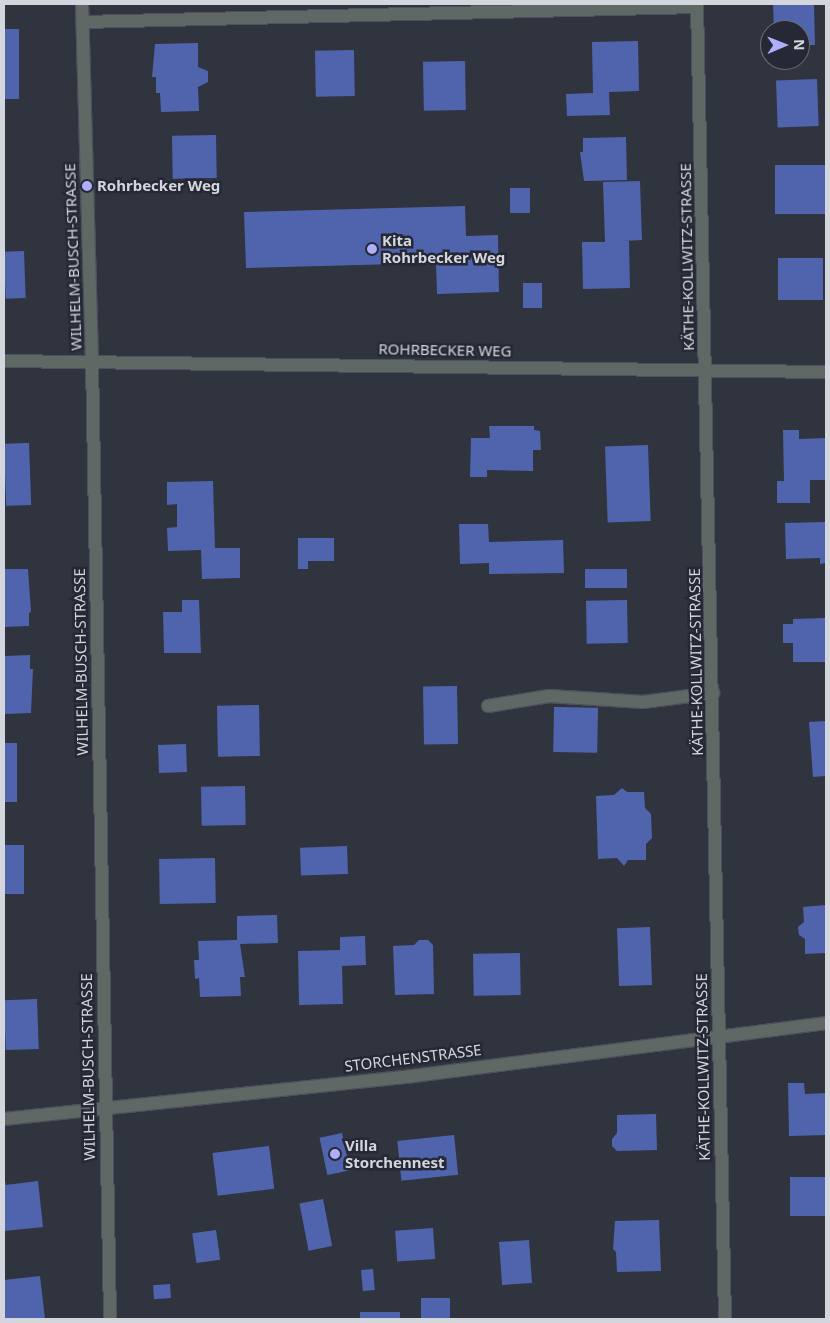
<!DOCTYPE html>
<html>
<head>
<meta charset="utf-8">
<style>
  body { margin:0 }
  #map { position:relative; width:830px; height:1323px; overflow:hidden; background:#2f343f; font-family:"Noto Sans",sans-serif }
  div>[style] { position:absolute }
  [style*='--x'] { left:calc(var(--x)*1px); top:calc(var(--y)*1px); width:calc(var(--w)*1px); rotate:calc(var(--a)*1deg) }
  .building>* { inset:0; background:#5064ad; transform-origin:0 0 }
  .roads { filter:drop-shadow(1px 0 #4d515b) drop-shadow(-1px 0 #4d515b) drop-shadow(0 1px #4d515b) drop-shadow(0 -1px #4d515b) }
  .minor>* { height:12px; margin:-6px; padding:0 6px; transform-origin:6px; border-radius:6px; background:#606866 }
  .dots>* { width:14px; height:14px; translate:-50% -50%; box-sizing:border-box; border:2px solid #262935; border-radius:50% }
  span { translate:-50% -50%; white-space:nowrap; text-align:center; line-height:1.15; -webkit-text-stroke:5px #262935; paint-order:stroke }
  .poi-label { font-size:15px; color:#d3d6dd; font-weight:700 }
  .left { translate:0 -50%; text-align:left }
  .street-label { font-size:15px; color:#d3d6dd }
  .frame { position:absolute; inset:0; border:5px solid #d3d6dd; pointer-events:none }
  .north { position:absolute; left:760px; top:20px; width:50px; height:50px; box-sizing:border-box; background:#262935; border:1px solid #6b6e78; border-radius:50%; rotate:89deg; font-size:14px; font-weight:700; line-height:20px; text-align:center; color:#d3d6dd }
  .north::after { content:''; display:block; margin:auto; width:18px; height:22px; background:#afaefa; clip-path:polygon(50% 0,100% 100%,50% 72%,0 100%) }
</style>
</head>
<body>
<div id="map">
  <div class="building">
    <div style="clip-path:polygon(773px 4px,814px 4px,815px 45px,800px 45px,800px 30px,774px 30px)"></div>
    <div style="left:4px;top:29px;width:15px;height:70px"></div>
    <div style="clip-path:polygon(638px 41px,639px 91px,609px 92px,610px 115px,567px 116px,566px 94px,593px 93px,592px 42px)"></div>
    <div style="clip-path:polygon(198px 43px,198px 67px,208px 71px,208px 82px,198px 87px,199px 111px,161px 112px,160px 93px,156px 93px,156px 77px,152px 77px,155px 44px)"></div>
    <div style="left:354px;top:50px;width:46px;height:39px;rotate:89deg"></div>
    <div style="left:465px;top:61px;width:49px;height:42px;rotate:89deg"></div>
    <div style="left:817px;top:79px;width:47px;height:41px;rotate:88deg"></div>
    <div style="left:216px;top:135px;width:43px;height:44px;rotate:89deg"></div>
    <div style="clip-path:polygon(626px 137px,627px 180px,584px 181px,580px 152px,583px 152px,583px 138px)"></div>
    <div style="left:826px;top:165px;width:49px;height:51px;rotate:90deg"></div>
    <div style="clip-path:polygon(640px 181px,642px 240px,624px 241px,629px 241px,630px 288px,583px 289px,582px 242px,605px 242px,603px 182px)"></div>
    <div style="left:530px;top:188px;width:25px;height:20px;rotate:90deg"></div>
    <div style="clip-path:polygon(465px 206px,466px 236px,498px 235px,499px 292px,437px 294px,436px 263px,246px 268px,244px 212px)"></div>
    <div style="left:24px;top:251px;width:47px;height:20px;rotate:88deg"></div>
    <div style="left:823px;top:258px;width:42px;height:45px;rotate:90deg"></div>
    <div style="left:542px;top:283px;width:25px;height:19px;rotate:90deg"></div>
    <div style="clip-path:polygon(489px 426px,534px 426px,534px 430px,540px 431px,541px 450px,533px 450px,533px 471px,487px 470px,487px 477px,470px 477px,471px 438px,490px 438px)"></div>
    <div style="clip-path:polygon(783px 430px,799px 430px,799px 439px,826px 438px,826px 480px,810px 480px,810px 503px,777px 503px,777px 481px,784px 481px)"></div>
    <div style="left:29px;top:443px;width:62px;height:25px;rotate:88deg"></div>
    <div style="left:648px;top:445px;width:76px;height:43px;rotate:88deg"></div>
    <div style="clip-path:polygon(213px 481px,215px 548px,240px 548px,240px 578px,202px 579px,201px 550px,168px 551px,167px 528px,177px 527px,177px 504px,167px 505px,167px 482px)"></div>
    <div style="clip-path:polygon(826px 522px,826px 563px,820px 564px,820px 558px,786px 559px,785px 523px)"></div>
    <div style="clip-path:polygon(459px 524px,488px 524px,489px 542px,563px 540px,564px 573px,489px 574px,489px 563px,460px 564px)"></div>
    <div style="clip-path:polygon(298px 538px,334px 538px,334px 561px,308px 561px,308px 569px,298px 569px)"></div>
    <div style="clip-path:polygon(4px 569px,28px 569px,31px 612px,29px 613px,29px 626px,4px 627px)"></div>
    <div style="left:627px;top:569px;width:19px;height:42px;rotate:90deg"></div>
    <div style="clip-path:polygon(182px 600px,199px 600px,201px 653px,164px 653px,163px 612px,182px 612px)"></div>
    <div style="left:627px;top:600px;width:43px;height:41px;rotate:89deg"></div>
    <div style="clip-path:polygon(826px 618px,826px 662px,793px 662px,793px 643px,783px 643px,783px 624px,793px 624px,793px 619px)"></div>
    <div style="clip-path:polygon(30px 655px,30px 669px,33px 669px,31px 713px,4px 714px,4px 656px)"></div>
    <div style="left:457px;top:686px;width:58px;height:34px;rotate:89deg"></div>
    <div style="left:259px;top:705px;width:51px;height:42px;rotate:89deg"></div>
    <div style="left:554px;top:707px;width:44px;height:45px;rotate:1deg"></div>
    <div style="clip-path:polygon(826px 721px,826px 776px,813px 777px,809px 722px)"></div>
    <div style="left:4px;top:743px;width:13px;height:59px"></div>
    <div style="left:186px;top:744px;width:28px;height:28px;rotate:88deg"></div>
    <div style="left:245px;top:786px;width:39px;height:44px;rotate:89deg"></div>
    <div style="clip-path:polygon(622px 788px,627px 792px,644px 792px,645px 808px,651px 814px,652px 838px,646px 844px,646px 860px,628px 860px,624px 866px,617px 858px,598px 859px,596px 796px,614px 795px)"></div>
    <div style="left:4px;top:845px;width:20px;height:49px"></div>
    <div style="left:347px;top:846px;width:28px;height:47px;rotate:88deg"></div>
    <div style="left:215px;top:858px;width:45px;height:56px;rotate:89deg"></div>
    <div style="clip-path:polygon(826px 905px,826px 953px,805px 954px,805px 939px,799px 935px,798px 927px,804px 922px,803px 907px)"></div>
    <div style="clip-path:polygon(277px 915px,278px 943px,240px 944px,245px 977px,240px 977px,241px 996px,200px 997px,199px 978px,195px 979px,194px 960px,199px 960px,198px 941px,237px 940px,237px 916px)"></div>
    <div style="left:650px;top:927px;width:58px;height:33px;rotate:88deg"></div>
    <div style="clip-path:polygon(365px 936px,366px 965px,342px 966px,343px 1004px,299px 1005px,298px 951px,340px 950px,340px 937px)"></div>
    <div style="clip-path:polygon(419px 940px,428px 940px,433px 945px,434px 994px,395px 995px,393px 946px,414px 945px)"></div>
    <div style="left:520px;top:953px;width:42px;height:47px;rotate:89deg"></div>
    <div style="left:37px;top:999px;width:50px;height:33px;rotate:88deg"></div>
    <div style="clip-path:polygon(788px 1083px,804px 1083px,805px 1094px,826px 1093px,826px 1135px,789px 1136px)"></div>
    <div style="clip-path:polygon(656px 1114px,657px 1150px,617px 1151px,612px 1146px,612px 1139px,617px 1133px,617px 1115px)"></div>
    <div style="left:342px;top:1133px;width:38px;height:23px;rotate:78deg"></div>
    <div style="left:454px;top:1135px;width:40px;height:57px;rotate:84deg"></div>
    <div style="left:269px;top:1146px;width:43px;height:57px;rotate:83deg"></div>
    <div style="clip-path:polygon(4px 1177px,6px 1185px,38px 1181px,43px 1227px,4px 1231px)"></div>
    <div style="left:826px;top:1177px;width:39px;height:36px;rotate:90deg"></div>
    <div style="left:323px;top:1199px;width:48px;height:24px;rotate:79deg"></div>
    <div style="clip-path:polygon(659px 1220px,661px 1271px,617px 1272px,616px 1252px,613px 1249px,615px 1221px)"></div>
    <div style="left:433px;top:1228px;width:31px;height:38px;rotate:86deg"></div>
    <div style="left:216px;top:1230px;width:30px;height:24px;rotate:82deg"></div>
    <div style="left:529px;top:1240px;width:43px;height:30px;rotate:86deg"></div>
    <div style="left:373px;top:1269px;width:21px;height:12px;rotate:85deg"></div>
    <div style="clip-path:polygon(40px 1276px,45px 1319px,4px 1319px,4px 1280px)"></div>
    <div style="left:170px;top:1284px;width:14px;height:17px;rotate:86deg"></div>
    <div style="left:421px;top:1298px;width:29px;height:21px"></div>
    <div style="left:360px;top:1312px;width:40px;height:7px"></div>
  </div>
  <div class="roads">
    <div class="minor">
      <div style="--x:82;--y:4;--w:357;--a:88.4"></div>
      <div style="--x:92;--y:361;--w:958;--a:88.92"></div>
      <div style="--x:697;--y:4;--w:1315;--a:88.78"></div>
      <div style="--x:83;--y:22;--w:614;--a:-1.4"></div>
      <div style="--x:4;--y:361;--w:822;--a:0.77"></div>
      <div style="--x:488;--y:706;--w:62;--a:-9.3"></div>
      <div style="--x:549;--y:696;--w:94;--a:3.7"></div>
      <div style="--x:643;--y:702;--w:71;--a:-7.3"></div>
      <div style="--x:4;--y:1119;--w:411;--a:-6"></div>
      <div style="--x:413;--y:1076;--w:416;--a:-7.3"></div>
    </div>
  </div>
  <div class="dots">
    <div style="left:87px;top:186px;background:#afaefa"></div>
    <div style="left:372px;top:249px;background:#afaefa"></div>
    <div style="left:335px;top:1154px;background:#afaefa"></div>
  </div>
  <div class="poi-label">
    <span class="left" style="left:97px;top:186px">Rohrbecker Weg</span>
    <span class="left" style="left:382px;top:249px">Kita<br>Rohrbecker Weg</span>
    <span class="left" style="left:345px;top:1154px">Villa<br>Storchennest</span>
  </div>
  <div class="street-label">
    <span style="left:73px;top:257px;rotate:-92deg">WILHELM-BUSCH-STRASSE</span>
    <span style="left:687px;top:257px;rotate:-91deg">KÄTHE-KOLLWITZ-STRASSE</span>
    <span style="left:445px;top:350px;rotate:1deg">ROHRBECKER WEG</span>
    <span style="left:81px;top:662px;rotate:-91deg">WILHELM-BUSCH-STRASSE</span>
    <span style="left:696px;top:662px;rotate:-91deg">KÄTHE-KOLLWITZ-STRASSE</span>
    <span style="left:413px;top:1058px;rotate:-7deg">STORCHENSTRASSE</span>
    <span style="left:88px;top:1067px;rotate:-91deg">WILHELM-BUSCH-STRASSE</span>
    <span style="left:703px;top:1067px;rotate:-91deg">KÄTHE-KOLLWITZ-STRASSE</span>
  </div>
  <div class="frame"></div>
  <div class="north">N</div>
</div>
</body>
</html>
